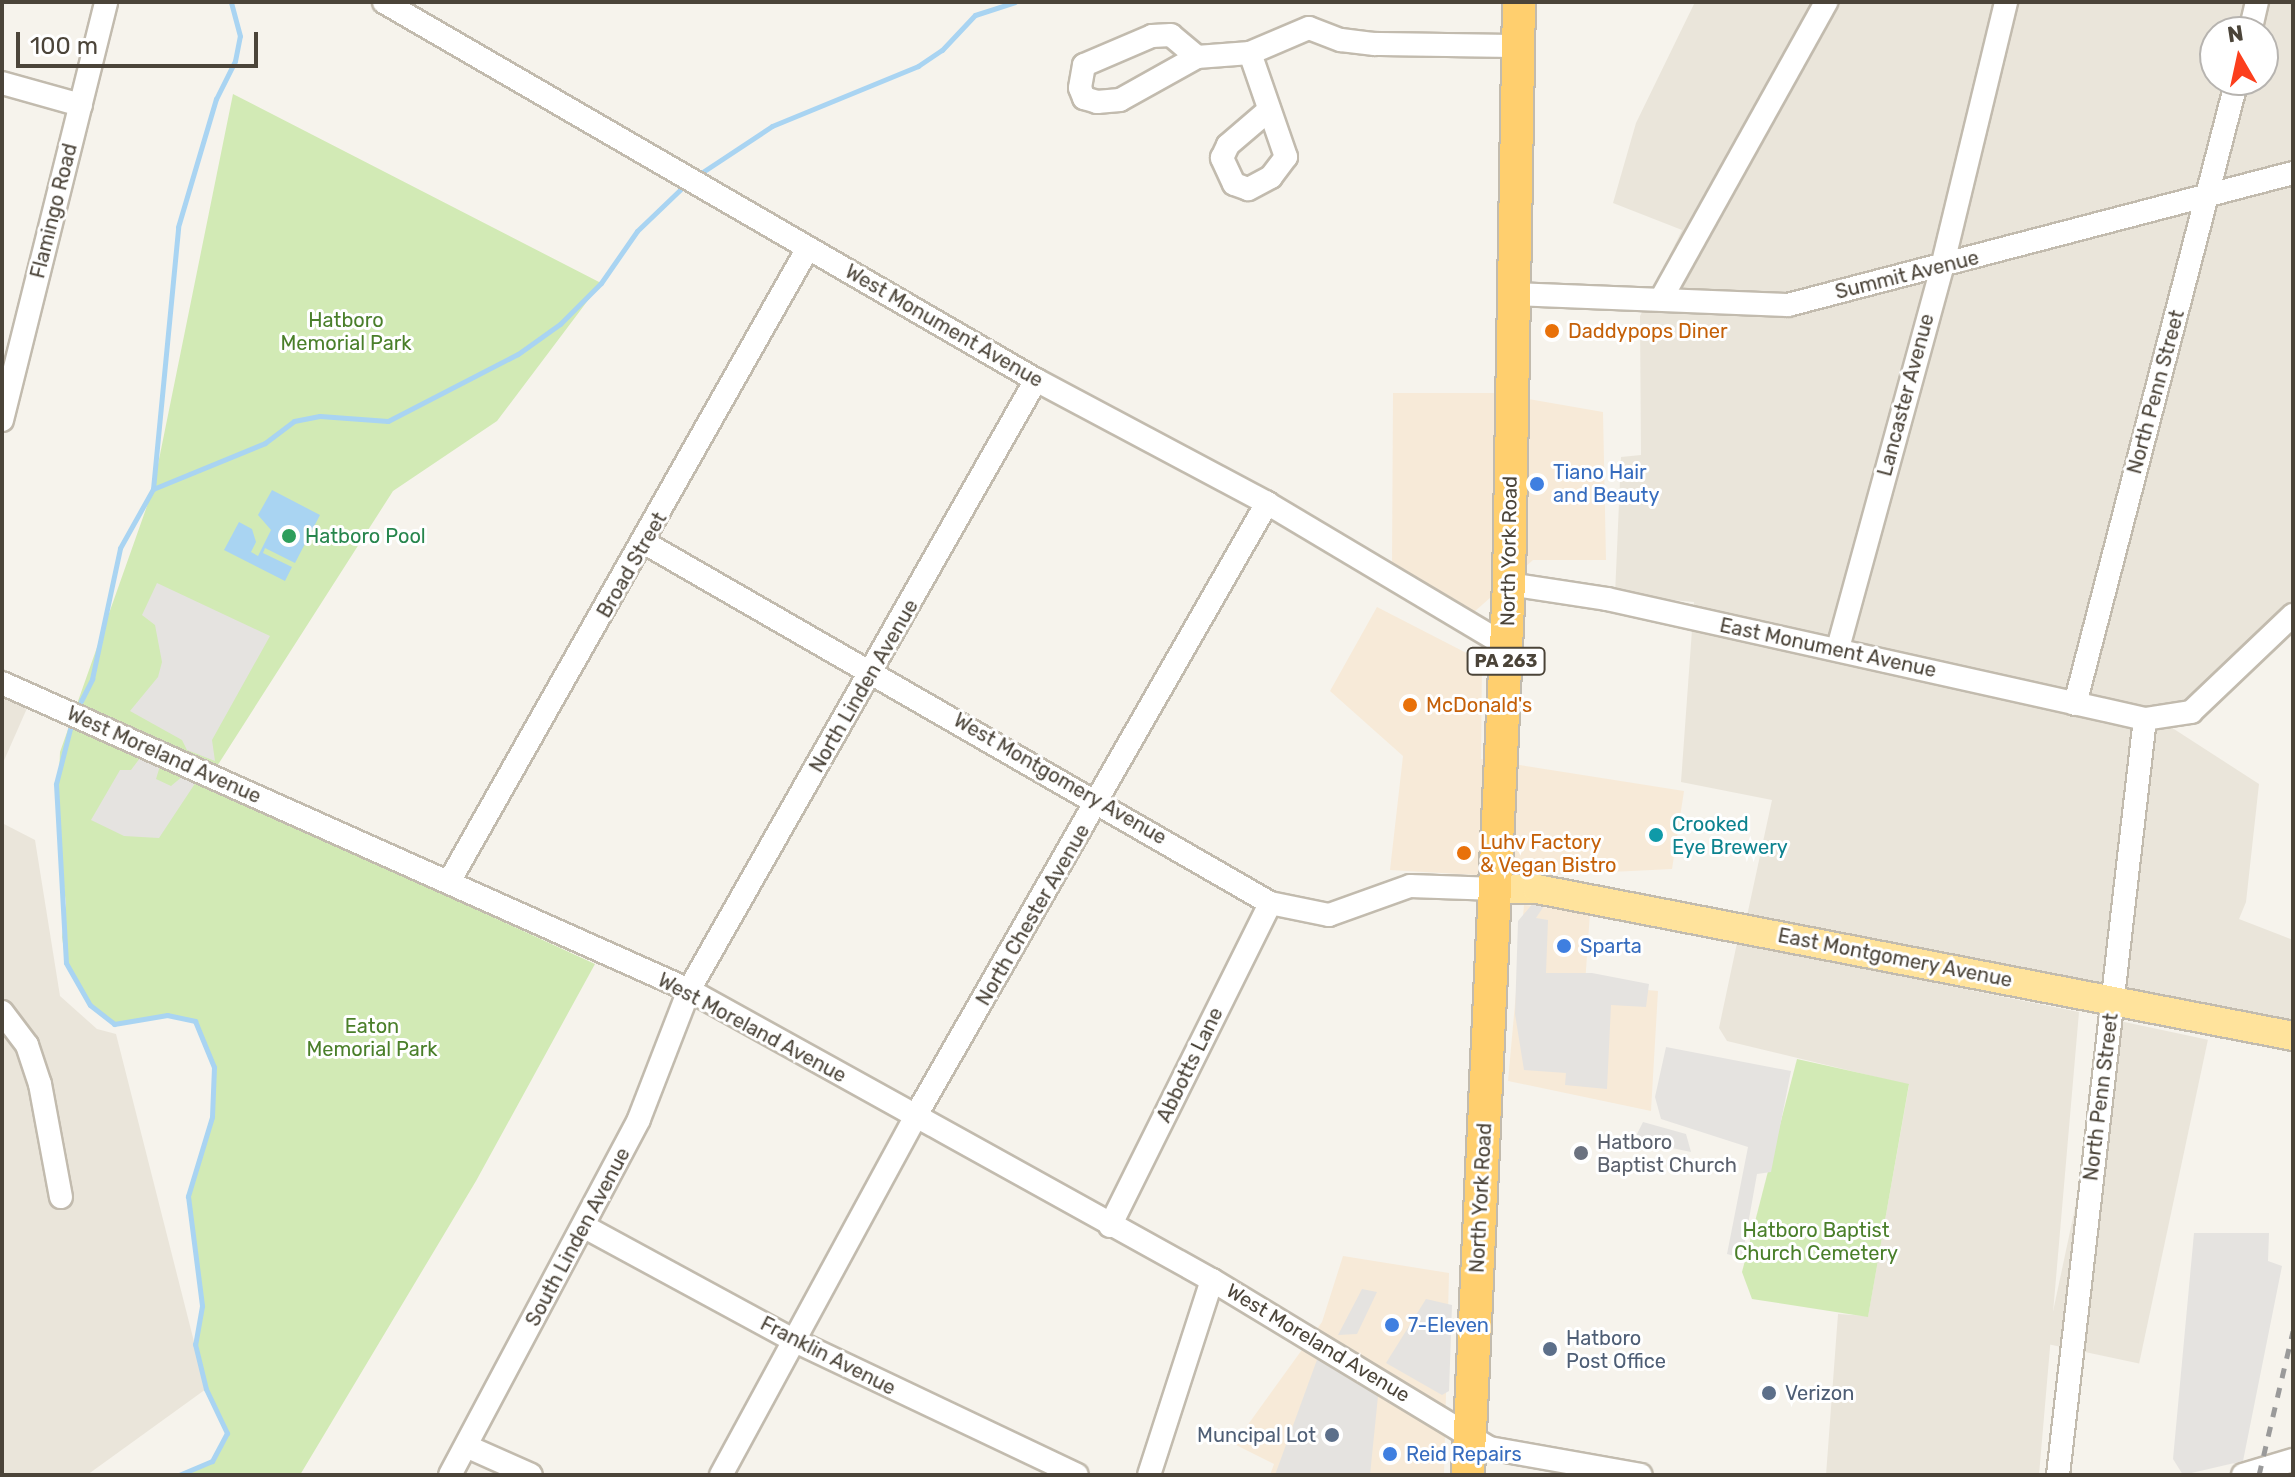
<!DOCTYPE html>
<html>
<head>
<meta charset="utf-8">
<style>
  body { margin:0 }
  #map { position:relative; width:2295px; height:1477px; overflow:hidden; background:#f6f3ec; font-family:Rubik,sans-serif }
  div>[style] { position:absolute }
  [style*='--x'] { left:calc(var(--x)*1px); top:calc(var(--y)*1px); width:calc(var(--w)*1px); rotate:calc(var(--a)*1deg) }
  .residential>* { inset:0; background:#eae5da; transform-origin:0 0 }
  .commercial>* { inset:0; background:#f7ead8 }
  .green>* { inset:0; background:#d2eab5 }
  .parking>* { inset:0; background:#e5e3e0 }
  .water>* { inset:0; background:#a9d4f2 }
  .stream>* { height:5px; margin:-2.5px; padding:0 2.5px; transform-origin:2.5px; border-radius:2.5px; background:#a9d4f2 }
  .roads { filter:drop-shadow(2px 0 #c2bbae) drop-shadow(-2px 0 #c2bbae) drop-shadow(0 2px #c2bbae) drop-shadow(0 -2px #c2bbae) }
  .minor>* { height:22px; margin:-11px; padding:0 11px; transform-origin:11px; border-radius:11px; background:#fff }
  .major>* { height:28px; margin:-14px; padding:0 14px; transform-origin:14px; border-radius:14px; background:#ffe39c }
  .highway>* { height:32px; margin:-16px; padding:0 16px; transform-origin:16px; border-radius:16px; background:#ffcf6e }
  .rail>* { height:5px; margin-top:-2.5px; transform-origin:0; background:repeating-linear-gradient(90deg,#9a9a9a 0 10px,transparent 0 20px) }
  .dots>* { width:22px; height:22px; translate:-50% -50%; box-sizing:border-box; border:4px solid #fff; border-radius:50% }
  span { translate:-50% -50%; white-space:nowrap; text-align:center; line-height:1.15; -webkit-text-stroke:6px #fff; paint-order:stroke }
  .shield-label span { padding:2px 6px; background:#fff; border:2px solid; border-radius:6px; -webkit-text-stroke-width:0 }
  .shield-label { font-size:18px; color:#4b4439; font-weight:700 }
  .street-label { font-size:20px; color:#4b4439 }
  .park-label { font-size:20px; color:#4a7f2a }
  .food-label { font-size:20px; color:#c56008 }
  .left { translate:0 -50%; text-align:left }
  .shop-label { font-size:20px; color:#366cbe }
  .leisure-label { font-size:20px; color:#27864d }
  .culture-label { font-size:20px; color:#0d838f }
  .worship-label { font-size:20px; color:#5b616d }
  .service-label { font-size:20px; color:#4e5e75 }
  .right { translate:-100% -50%; text-align:right }
  .frame { position:absolute; inset:0; border:4px solid #4b4439; pointer-events:none }
  .north { position:absolute; left:2199px; top:16px; width:80px; height:80px; box-sizing:border-box; background:#fff; border:2px solid #b7b4b0; border-radius:50%; rotate:351deg; font-size:22px; font-weight:700; line-height:32px; text-align:center; color:#4b4439 }
  .north::after { content:''; display:block; margin:auto; width:28px; height:36px; background:#fc3f1d; clip-path:polygon(50% 0,100% 100%,50% 72%,0 100%) }
  .scale { position:absolute; left:16px; top:32px; width:242px; height:36px; box-sizing:border-box; border:4px solid #4b4439; border-top:0; padding-left:10px; font-size:24px; line-height:28px; white-space:nowrap; color:#4b4439; -webkit-text-stroke:6px #fff; paint-order:stroke }
</style>
</head>
<body>
<div id="map">
  <div class="residential">
    <div style="clip-path:polygon(evenodd,1695px 2px,2293px 2px,2293px 609px,2183px 700px,2143px 709px,2259px 784px,2246px 902px,2239px 919px,2293px 940px,2293px 1023px,1747px 916px,1772px 800px,1681px 782px,1694px 602px,1615px 595px,1621px 457px,1641px 455px,1640px 316px,1682px 230px,1613px 203px,1636px 123px,1695px 2px,2215px 32px,2263px 32px,2263px 80px,2215px 80px,2215px 32px)"></div>
    <div style="clip-path:polygon(2px 695px,28px 706px,2px 765px)"></div>
    <div style="clip-path:polygon(2px 823px,35px 840px,60px 996px,97px 1029px,116px 1034px,206px 1389px,87px 1475px,2px 1475px)"></div>
    <div style="clip-path:polygon(1737px 943px,2079px 1012px,2039px 1475px,1826px 1475px,1838px 1314px,1868px 1316px,1909px 1085px,1727px 1041px,1719px 1028px)"></div>
    <div style="left:2115px;top:1020px;width:95px;height:331px;rotate:12deg"></div>
  </div>
  <div class="commercial">
    <div style="clip-path:polygon(1393px 393px,1493px 393px,1603px 412px,1606px 560px,1533px 560px,1474px 612px,1392px 567px)"></div>
    <div style="clip-path:polygon(1377px 607px,1482px 661px,1481px 759px,1684px 791px,1672px 869px,1511px 877px,1390px 870px,1403px 756px,1330px 691px)"></div>
    <div style="clip-path:polygon(1524px 905px,1590px 913px,1585px 984px,1658px 991px,1651px 1111px,1508px 1081px)"></div>
    <div style="clip-path:polygon(1343px 1256px,1449px 1273px,1444px 1475px,1270px 1475px,1274px 1464px,1234px 1444px,1322px 1322px)"></div>
  </div>
  <div class="green">
    <div style="clip-path:polygon(233px 94px,601px 283px,497px 421px,393px 491px,205px 785px,595px 964px,476px 1181px,300px 1475px,179px 1475px,212px 1461px,227px 1433px,206px 1389px,195px 1344px,202px 1306px,188px 1196px,212px 1117px,214px 1067px,195px 1021px,167px 1015px,114px 1024px,90px 1005px,66px 963px,62px 937px,66px 904px,57px 824px,60px 752px,153px 489px)"></div>
    <div style="clip-path:polygon(1797px 1059px,1909px 1084px,1868px 1317px,1752px 1299px,1742px 1272px)"></div>
  </div>
  <div class="parking">
    <div style="clip-path:polygon(157px 583px,270px 636px,212px 740px,215px 761px,187px 750px,182px 740px,130px 711px,158px 677px,162px 662px,155px 625px,142px 615px)"></div>
    <div style="clip-path:polygon(140px 758px,160px 766px,156px 779px,171px 786px,183px 776px,196px 782px,159px 838px,124px 836px,91px 820px,120px 770px,131px 770px)"></div>
    <div style="clip-path:polygon(1534px 902px,1546px 903px,1536px 918px,1548px 920px,1546px 973px,1592px 973px,1649px 984px,1646px 1007px,1611px 1005px,1607px 1089px,1565px 1085px,1566px 1073px,1524px 1070px,1515px 1014px,1518px 921px)"></div>
    <div style="clip-path:polygon(1666px 1047px,1791px 1071px,1771px 1172px,1757px 1174px,1742px 1258px,1727px 1254px,1748px 1147px,1661px 1119px,1655px 1097px)"></div>
    <div style="clip-path:polygon(1643px 1122px,1686px 1134px,1691px 1152px,1634px 1140px)"></div>
    <div style="clip-path:polygon(2194px 1233px,2269px 1233px,2268px 1261px,2282px 1266px,2243px 1461px,2183px 1475px,2173px 1459px)"></div>
    <div style="clip-path:polygon(1362px 1289px,1377px 1292px,1357px 1334px,1338px 1335px)"></div>
    <div style="clip-path:polygon(1426px 1299px,1452px 1305px,1449px 1391px,1442px 1395px,1386px 1363px)"></div>
    <div style="clip-path:polygon(1318px 1357px,1378px 1396px,1370px 1475px,1275px 1475px)"></div>
  </div>
  <div class="water">
    <div style="clip-path:polygon(272px 490px,320px 515px,295px 563px,265px 548px,263px 553px,292px 567px,285px 581px,224px 550px,239px 522px,252px 529px,256px 542px,251px 552px,258px 556px,271px 530px,258px 515px)"></div>
  </div>
  <div class="stream">
    <div style="--x:695;--y:177;--w:92;--a:-33.5"></div>
    <div style="--x:772;--y:126;--w:158;--a:-22.3"></div>
    <div style="--x:918;--y:66;--w:29;--a:-34"></div>
    <div style="--x:942;--y:50;--w:48;--a:-46.7"></div>
    <div style="--x:975;--y:15;--w:42;--a:-18"></div>
    <div style="--x:153;--y:489;--w:263;--a:-84.5"></div>
    <div style="--x:178;--y:227;--w:134;--a:-73.5"></div>
    <div style="--x:216;--y:99;--w:42;--a:-63.4"></div>
    <div style="--x:235;--y:61;--w:25;--a:-79"></div>
    <div style="--x:240;--y:36;--w:35;--a:-105"></div>
    <div style="--x:81;--y:701;--w:25;--a:-63"></div>
    <div style="--x:92;--y:679;--w:134;--a:-77.9"></div>
    <div style="--x:120;--y:548;--w:68;--a:-60.8"></div>
    <div style="--x:153;--y:489;--w:121;--a:-22.3"></div>
    <div style="--x:265;--y:443;--w:36;--a:-37"></div>
    <div style="--x:294;--y:421;--w:26;--a:-11"></div>
    <div style="--x:320;--y:416;--w:68;--a:4.2"></div>
    <div style="--x:388;--y:421;--w:146;--a:-27.3"></div>
    <div style="--x:518;--y:354;--w:52;--a:-35.5"></div>
    <div style="--x:560;--y:324;--w:58;--a:-45"></div>
    <div style="--x:601;--y:283;--w:63;--a:-55.3"></div>
    <div style="--x:637;--y:231;--w:69;--a:-43.8"></div>
    <div style="--x:70;--y:729;--w:57;--a:104.3"></div>
    <div style="--x:56;--y:784;--w:179;--a:86.8"></div>
    <div style="--x:66;--y:963;--w:48;--a:60.3"></div>
    <div style="--x:90;--y:1005;--w:31;--a:38"></div>
    <div style="--x:114;--y:1024;--w:54;--a:-9.6"></div>
    <div style="--x:167;--y:1015;--w:29;--a:12"></div>
    <div style="--x:195;--y:1021;--w:50;--a:67.6"></div>
    <div style="--x:214;--y:1067;--w:50;--a:92.3"></div>
    <div style="--x:212;--y:1117;--w:83;--a:106.9"></div>
    <div style="--x:188;--y:1196;--w:111;--a:82.7"></div>
    <div style="--x:202;--y:1306;--w:39;--a:100"></div>
    <div style="--x:195;--y:1344;--w:46;--a:76.3"></div>
    <div style="--x:206;--y:1389;--w:49;--a:64.5"></div>
    <div style="--x:227;--y:1433;--w:32;--a:118"></div>
    <div style="--x:212;--y:1461;--w:36;--a:157"></div>
  </div>
  <div class="roads">
    <div class="minor">
      <div style="--x:384;--y:2;--w:754;--a:30.1"></div>
      <div style="--x:1036;--y:380;--w:262;--a:28"></div>
      <div style="--x:1267;--y:503;--w:279;--a:30.8"></div>
      <div style="--x:2250;--y:32;--w:31;--a:-77"></div>
      <div style="--x:1250;--y:53;--w:110;--a:70.9"></div>
      <div style="--x:1286;--y:157;--w:25;--a:127"></div>
      <div style="--x:1271;--y:177;--w:26;--a:152"></div>
      <div style="--x:1248;--y:189;--w:15;--a:-160"></div>
      <div style="--x:1234;--y:184;--w:29;--a:-115"></div>
      <div style="--x:1222;--y:158;--w:14;--a:-65"></div>
      <div style="--x:1228;--y:145;--w:54;--a:-40.5"></div>
      <div style="--x:1197;--y:57;--w:34;--a:-140"></div>
      <div style="--x:1171;--y:35;--w:19;--a:177"></div>
      <div style="--x:1152;--y:36;--w:74;--a:156.9"></div>
      <div style="--x:1084;--y:65;--w:23;--a:100"></div>
      <div style="--x:1080;--y:88;--w:11;--a:68"></div>
      <div style="--x:1084;--y:98;--w:14;--a:17"></div>
      <div style="--x:1097;--y:102;--w:23;--a:-5"></div>
      <div style="--x:1120;--y:100;--w:88;--a:-29.2"></div>
      <div style="--x:1197;--y:57;--w:53;--a:-4.3"></div>
      <div style="--x:1250;--y:53;--w:64;--a:-23"></div>
      <div style="--x:1309;--y:28;--w:34;--a:21"></div>
      <div style="--x:1341;--y:40;--w:34;--a:7"></div>
      <div style="--x:1375;--y:44;--w:143;--a:0.8"></div>
      <div style="--x:2;--y:83;--w:82;--a:15.6"></div>
      <div style="--x:1512;--y:294;--w:276;--a:2.3"></div>
      <div style="--x:1788;--y:305;--w:522;--a:-14.65"></div>
      <div style="--x:1661;--y:299;--w:340;--a:-60.9"></div>
      <div style="--x:2;--y:420;--w:431;--a:-76"></div>
      <div style="--x:645;--y:543;--w:721;--a:29.94"></div>
      <div style="--x:1270;--y:903;--w:60;--a:11.5"></div>
      <div style="--x:1329;--y:915;--w:86;--a:-19.7"></div>
      <div style="--x:1410;--y:886;--w:87;--a:2"></div>
      <div style="--x:1509;--y:584;--w:99;--a:8.7"></div>
      <div style="--x:1607;--y:599;--w:551;--a:12.57"></div>
      <div style="--x:2145;--y:719;--w:47;--a:-8.7"></div>
      <div style="--x:2191;--y:712;--w:141;--a:-43.6"></div>
      <div style="--x:1838;--y:648;--w:395;--a:-74.7"></div>
      <div style="--x:1942;--y:267;--w:273;--a:-76.4"></div>
      <div style="--x:2;--y:683;--w:752;--a:24.08"></div>
      <div style="--x:689;--y:990;--w:598;--a:29.01"></div>
      <div style="--x:1212;--y:1280;--w:324;--a:31.2"></div>
      <div style="--x:1489;--y:1448;--w:154;--a:10.1"></div>
      <div style="--x:2075;--y:704;--w:645;--a:-75.45"></div>
      <div style="--x:450;--y:880;--w:726;--a:-60.47"></div>
      <div style="--x:2;--y:1012;--w:41;--a:52.9"></div>
      <div style="--x:27;--y:1045;--w:41;--a:71.6"></div>
      <div style="--x:40;--y:1084;--w:115;--a:79.5"></div>
      <div style="--x:1110;--y:1226;--w:360;--a:-63.6"></div>
      <div style="--x:585;--y:1227;--w:237;--a:28.5"></div>
      <div style="--x:793;--y:1340;--w:314;--a:25.4"></div>
      <div style="--x:466;--y:1446;--w:71;--a:24"></div>
      <div style="--x:450;--y:1475;--w:403;--a:-62"></div>
      <div style="--x:639;--y:1119;--w:138;--a:-68.8"></div>
      <div style="--x:689;--y:990;--w:702;--a:-60.37"></div>
      <div style="--x:721;--y:1475;--w:407;--a:-61.5"></div>
      <div style="--x:915;--y:1117;--w:708;--a:-60.17"></div>
      <div style="--x:1149;--y:1475;--w:205;--a:-72.1"></div>
      <div style="--x:2058;--y:1475;--w:761;--a:-83.44"></div>
      <div style="--x:2243;--y:1475;--w:52;--a:-16.7"></div>
    </div>
    <div class="major">
      <div style="--x:1497;--y:889;--w:40;--a:0"></div>
      <div style="--x:1537;--y:889;--w:770;--a:11"></div>
    </div>
    <div class="highway">
      <div style="--x:1468;--y:1475;--w:892;--a:-87.37"></div>
      <div style="--x:1509;--y:584;--w:582;--a:-89.02"></div>
    </div>
  </div>
  <div class="rail">
    <div style="--x:2259;--y:1475;--w:148;--a:-76.7"></div>
  </div>
  <div class="dots">
    <div style="left:1552px;top:331px;background:#e8710a"></div>
    <div style="left:1537px;top:484px;background:#3f7fe0"></div>
    <div style="left:289px;top:536px;background:#2e9e5b"></div>
    <div style="left:1410px;top:705px;background:#e8710a"></div>
    <div style="left:1656px;top:835px;background:#0f9aa8"></div>
    <div style="left:1464px;top:853px;background:#e8710a"></div>
    <div style="left:1564px;top:946px;background:#3f7fe0"></div>
    <div style="left:1581px;top:1153px;background:#6b7280"></div>
    <div style="left:1392px;top:1325px;background:#3f7fe0"></div>
    <div style="left:1550px;top:1349px;background:#5c6f8a"></div>
    <div style="left:1769px;top:1393px;background:#5c6f8a"></div>
    <div style="left:1332px;top:1435px;background:#5c6f8a"></div>
    <div style="left:1390px;top:1454px;background:#3f7fe0"></div>
  </div>
  <div class="shield-label">
    <span style="left:1506px;top:661px">PA 263</span>
  </div>
  <div class="street-label">
    <span style="left:54px;top:211px;rotate:-76deg">Flamingo Road</span>
    <span style="left:1907px;top:275px;rotate:-14deg">Summit Avenue</span>
    <span style="left:944px;top:326px;rotate:30deg">West Monument Avenue</span>
    <span style="left:2156px;top:392px;rotate:-75deg">North Penn Street</span>
    <span style="left:1906px;top:395px;rotate:-75deg">Lancaster Avenue</span>
    <span style="left:1509px;top:551px;rotate:-89deg">North York Road</span>
    <span style="left:632px;top:565px;rotate:-60deg">Broad Street</span>
    <span style="left:1828px;top:648px;rotate:12deg">East Monument Avenue</span>
    <span style="left:864px;top:686px;rotate:-60deg">North Linden Avenue</span>
    <span style="left:164px;top:755px;rotate:24deg">West Moreland Avenue</span>
    <span style="left:1060px;top:779px;rotate:30deg">West Montgomery Avenue</span>
    <span style="left:1033px;top:915px;rotate:-60deg">North Chester Avenue</span>
    <span style="left:1895px;top:958px;rotate:11deg">East Montgomery Avenue</span>
    <span style="left:752px;top:1028px;rotate:28deg">West Moreland Avenue</span>
    <span style="left:1190px;top:1065px;rotate:-64deg">Abbotts Lane</span>
    <span style="left:2101px;top:1097px;rotate:-83deg">North Penn Street</span>
    <span style="left:1481px;top:1198px;rotate:-87deg">North York Road</span>
    <span style="left:578px;top:1237px;rotate:-62deg">South Linden Avenue</span>
    <span style="left:1318px;top:1343px;rotate:31deg">West Moreland Avenue</span>
    <span style="left:828px;top:1356px;rotate:27deg">Franklin Avenue</span>
  </div>
  <div class="park-label">
    <span style="left:346px;top:332px">Hatboro<br>Memorial Park</span>
    <span style="left:372px;top:1038px">Eaton<br>Memorial Park</span>
    <span style="left:1816px;top:1242px">Hatboro Baptist<br>Church Cemetery</span>
  </div>
  <div class="food-label">
    <span class="left" style="left:1568px;top:331px">Daddypops Diner</span>
    <span class="left" style="left:1426px;top:705px">McDonald's</span>
    <span class="left" style="left:1480px;top:854px">Luhv Factory<br>&amp; Vegan Bistro</span>
  </div>
  <div class="shop-label">
    <span class="left" style="left:1553px;top:484px">Tiano Hair<br>and Beauty</span>
    <span class="left" style="left:1580px;top:946px">Sparta</span>
    <span class="left" style="left:1408px;top:1325px">7-Eleven</span>
    <span class="left" style="left:1406px;top:1454px">Reid Repairs</span>
  </div>
  <div class="leisure-label">
    <span class="left" style="left:305px;top:536px">Hatboro Pool</span>
  </div>
  <div class="culture-label">
    <span class="left" style="left:1672px;top:836px">Crooked<br>Eye Brewery</span>
  </div>
  <div class="worship-label">
    <span class="left" style="left:1597px;top:1154px">Hatboro<br>Baptist Church</span>
  </div>
  <div class="service-label">
    <span class="left" style="left:1566px;top:1350px">Hatboro<br>Post Office</span>
    <span class="left" style="left:1785px;top:1393px">Verizon</span>
    <span class="right" style="left:1316px;top:1435px">Muncipal Lot</span>
  </div>
  <div class="frame"></div>
  <div class="north">N</div>
  <div class="scale">100 m</div>
</div>
</body>
</html>
